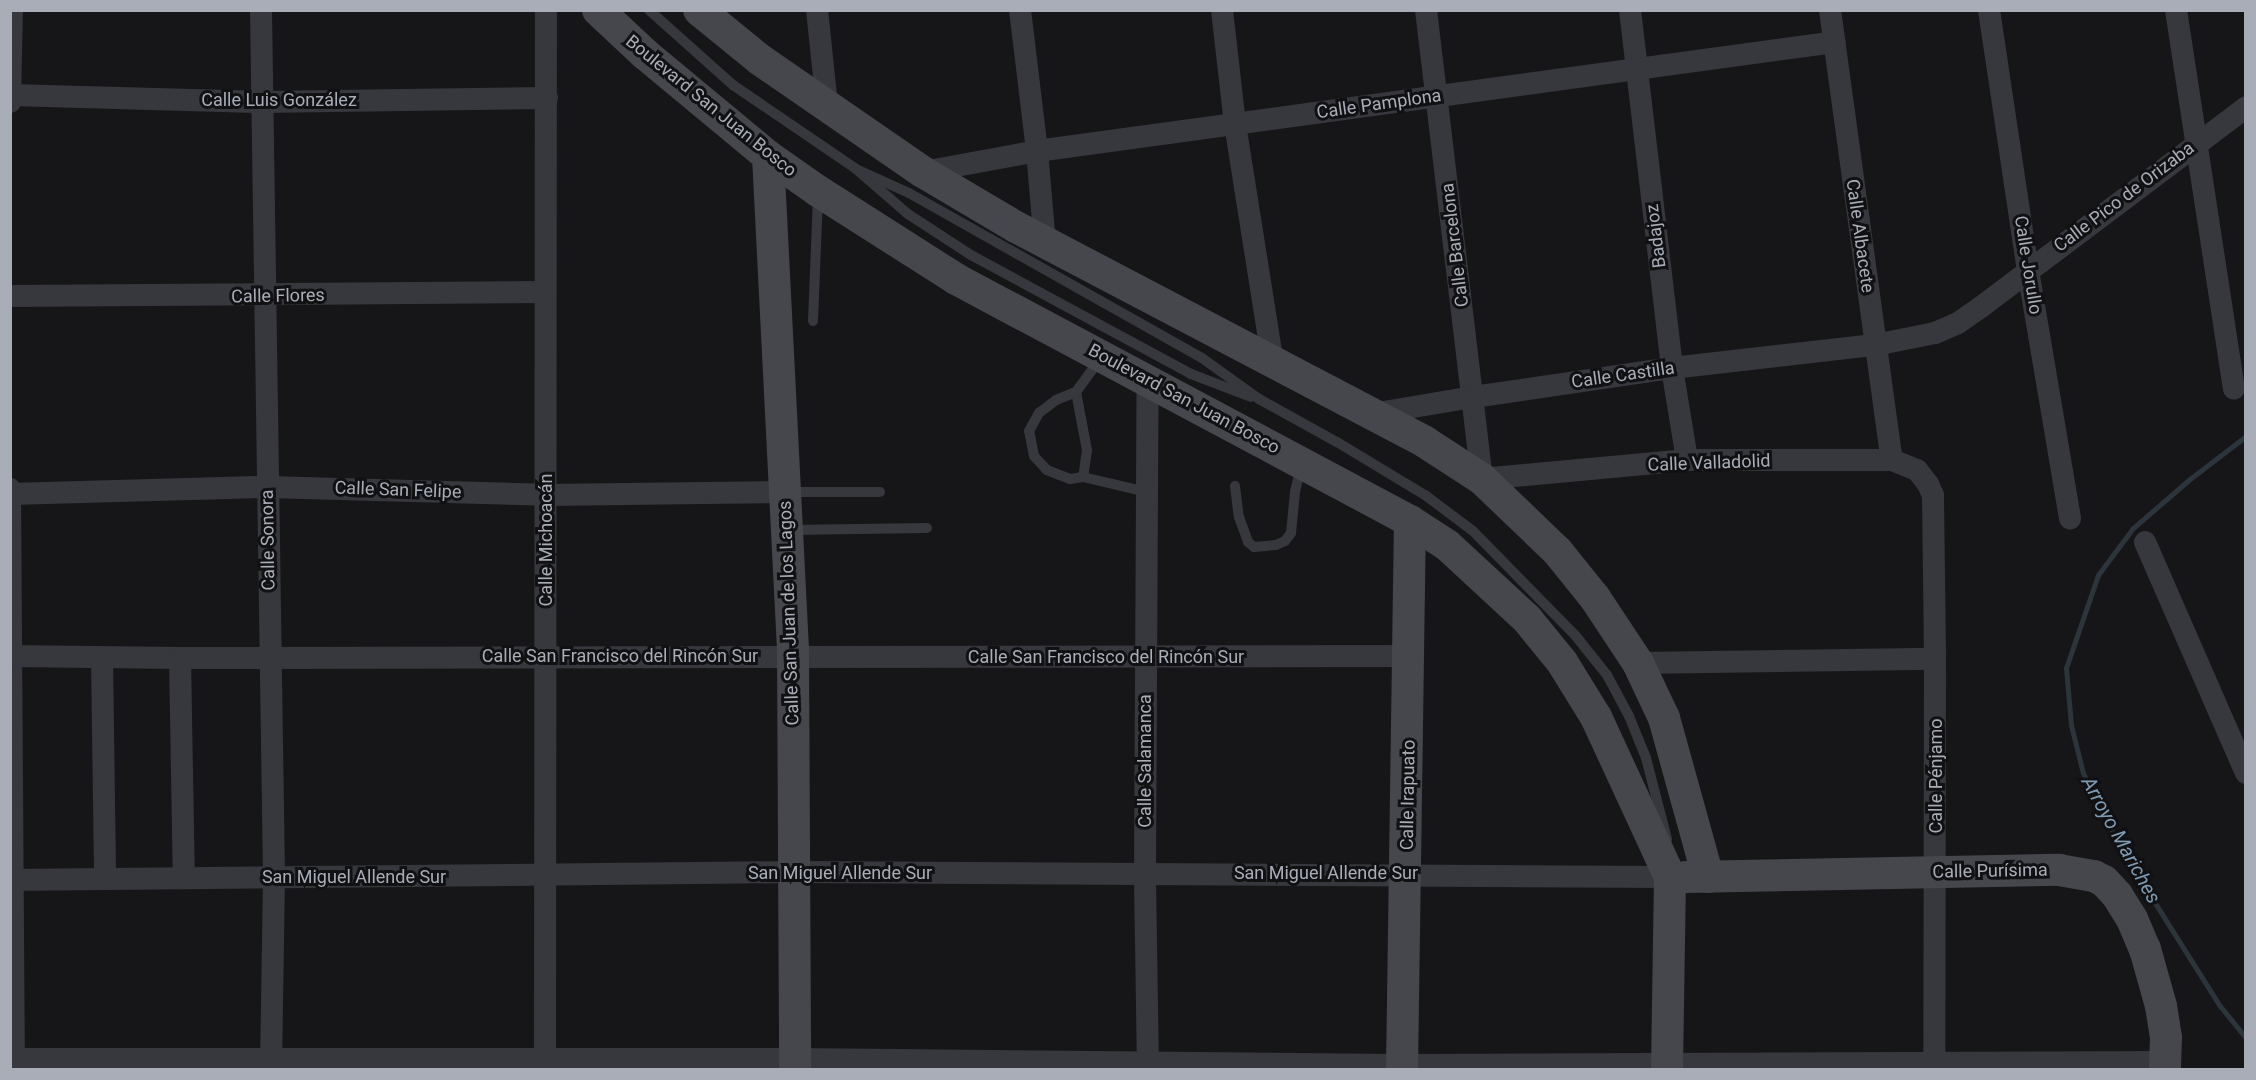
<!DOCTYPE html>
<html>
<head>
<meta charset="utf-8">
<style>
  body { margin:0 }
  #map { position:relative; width:2256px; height:1080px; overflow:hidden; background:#161618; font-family:Roboto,sans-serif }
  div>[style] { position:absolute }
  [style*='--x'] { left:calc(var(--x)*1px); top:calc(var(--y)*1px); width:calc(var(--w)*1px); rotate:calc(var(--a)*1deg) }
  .stream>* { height:5px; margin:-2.5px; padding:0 2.5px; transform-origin:2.5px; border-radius:2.5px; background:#2c353c }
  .lane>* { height:10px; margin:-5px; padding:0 5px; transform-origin:5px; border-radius:5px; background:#37383d }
  .street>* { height:22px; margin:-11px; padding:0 11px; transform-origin:11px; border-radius:11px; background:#37383d }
  .secondary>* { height:32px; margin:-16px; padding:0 16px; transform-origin:16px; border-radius:16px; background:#45474d }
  span { translate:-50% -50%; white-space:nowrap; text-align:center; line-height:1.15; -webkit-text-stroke:6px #111113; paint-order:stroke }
  .street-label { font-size:18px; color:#a8adb8 }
  .water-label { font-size:20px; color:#7f9bb3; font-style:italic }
  .frame { position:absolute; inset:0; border:12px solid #a8adb8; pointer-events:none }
</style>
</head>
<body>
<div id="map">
  <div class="stream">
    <div style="--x:2246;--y:436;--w:69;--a:142.6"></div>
    <div style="--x:2191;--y:478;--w:77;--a:139.2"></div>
    <div style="--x:2133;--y:528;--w:59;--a:126.7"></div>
    <div style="--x:2098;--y:575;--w:98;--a:109"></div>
    <div style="--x:2066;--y:668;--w:57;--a:85"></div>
    <div style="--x:2071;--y:725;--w:49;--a:76"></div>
    <div style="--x:2083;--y:773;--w:85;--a:63.4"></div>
    <div style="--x:2121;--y:849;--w:186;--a:57.8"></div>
    <div style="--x:2220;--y:1006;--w:41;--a:50.9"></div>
  </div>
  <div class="lane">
    <div style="--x:649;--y:10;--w:113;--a:41.8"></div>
    <div style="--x:733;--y:85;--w:149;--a:34.3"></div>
    <div style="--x:856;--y:169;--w:69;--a:40.9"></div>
    <div style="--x:908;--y:214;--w:75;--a:33.1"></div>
    <div style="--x:971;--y:255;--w:250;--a:28.4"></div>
    <div style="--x:1191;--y:374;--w:64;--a:21"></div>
    <div style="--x:856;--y:169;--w:58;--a:24.4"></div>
    <div style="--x:909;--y:193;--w:336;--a:29.4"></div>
    <div style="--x:1202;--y:358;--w:70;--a:35.7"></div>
    <div style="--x:1259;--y:399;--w:89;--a:28.9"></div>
    <div style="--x:1337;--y:442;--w:103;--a:31.1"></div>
    <div style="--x:1425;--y:495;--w:60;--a:36.9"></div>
    <div style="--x:1473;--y:531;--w:146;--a:45.6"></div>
    <div style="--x:1575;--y:635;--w:51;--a:51.3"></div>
    <div style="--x:1607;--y:675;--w:47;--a:61.8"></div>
    <div style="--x:1629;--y:716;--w:45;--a:68"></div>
    <div style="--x:1646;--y:758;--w:84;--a:75.5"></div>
    <div style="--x:813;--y:321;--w:124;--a:-87.7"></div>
    <div style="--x:1076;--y:392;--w:59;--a:79.3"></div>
    <div style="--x:1087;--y:450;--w:27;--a:98"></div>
    <div style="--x:1083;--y:477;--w:13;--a:171"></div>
    <div style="--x:1070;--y:479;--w:25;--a:-159"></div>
    <div style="--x:1047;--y:470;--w:19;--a:-133"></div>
    <div style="--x:1034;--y:456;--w:25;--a:-101"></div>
    <div style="--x:1029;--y:431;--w:21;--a:-61"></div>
    <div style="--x:1039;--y:413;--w:21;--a:-37"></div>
    <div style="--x:1056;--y:400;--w:22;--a:-22"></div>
    <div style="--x:1076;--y:392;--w:39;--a:-54"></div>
    <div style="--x:1083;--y:477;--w:66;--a:13.2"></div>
    <div style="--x:1235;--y:486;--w:31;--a:83"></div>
    <div style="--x:1239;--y:517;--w:27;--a:70"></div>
    <div style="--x:1248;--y:542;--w:8;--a:40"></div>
    <div style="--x:1254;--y:547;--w:22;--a:-5"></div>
    <div style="--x:1276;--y:545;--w:10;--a:-24"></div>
    <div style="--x:1285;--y:541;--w:10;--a:-53"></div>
    <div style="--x:1291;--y:533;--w:41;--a:-84.4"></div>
    <div style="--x:1295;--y:492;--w:28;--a:-77"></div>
    <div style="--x:787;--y:492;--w:93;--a:0"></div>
    <div style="--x:790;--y:530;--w:137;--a:-0.8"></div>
  </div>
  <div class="street">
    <div style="--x:261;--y:10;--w:867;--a:89.14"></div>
    <div style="--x:274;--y:877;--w:193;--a:90.9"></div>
    <div style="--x:817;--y:10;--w:96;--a:84"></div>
    <div style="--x:1020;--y:10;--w:142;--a:83.1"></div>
    <div style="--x:1037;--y:151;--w:93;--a:85.1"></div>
    <div style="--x:1222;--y:10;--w:115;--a:83.5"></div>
    <div style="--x:1235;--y:124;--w:243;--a:81"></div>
    <div style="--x:1426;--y:10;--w:472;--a:83.2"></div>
    <div style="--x:1482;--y:479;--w:206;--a:-5.3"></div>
    <div style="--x:1687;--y:460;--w:205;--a:0"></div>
    <div style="--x:1892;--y:460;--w:27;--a:22"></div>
    <div style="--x:1917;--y:470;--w:18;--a:52"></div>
    <div style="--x:1928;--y:484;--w:12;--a:66"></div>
    <div style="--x:1933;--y:495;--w:164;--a:89.3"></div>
    <div style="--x:1935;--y:659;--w:411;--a:90.1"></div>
    <div style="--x:1630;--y:10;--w:360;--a:83.3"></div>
    <div style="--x:1672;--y:368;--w:93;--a:80.7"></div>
    <div style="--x:1830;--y:10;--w:454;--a:82.2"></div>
    <div style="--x:1989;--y:10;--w:263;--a:81.5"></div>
    <div style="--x:2028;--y:270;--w:252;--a:80.4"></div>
    <div style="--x:2176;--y:10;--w:383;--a:81.3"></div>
    <div style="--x:10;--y:95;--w:252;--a:1.6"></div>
    <div style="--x:262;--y:102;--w:285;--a:-0.8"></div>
    <div style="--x:10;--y:102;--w:92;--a:-88.8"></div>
    <div style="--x:923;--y:172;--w:116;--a:-10.4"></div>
    <div style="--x:1037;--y:151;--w:805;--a:-7.78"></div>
    <div style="--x:10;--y:296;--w:535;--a:-0.43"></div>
    <div style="--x:1372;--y:414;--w:102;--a:-9.6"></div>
    <div style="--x:1473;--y:397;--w:201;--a:-8.3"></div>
    <div style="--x:1672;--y:368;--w:204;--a:-6.5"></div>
    <div style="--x:1875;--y:345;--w:61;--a:-11.3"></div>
    <div style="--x:1935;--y:333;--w:25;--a:-23"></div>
    <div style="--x:1958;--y:323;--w:28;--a:-35"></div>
    <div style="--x:1981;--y:307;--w:332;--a:-37"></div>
    <div style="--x:10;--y:489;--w:581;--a:89.61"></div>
    <div style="--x:10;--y:494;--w:258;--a:-1.6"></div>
    <div style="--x:268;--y:487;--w:278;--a:1.6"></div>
    <div style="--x:546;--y:495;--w:239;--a:-0.7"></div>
    <div style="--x:2145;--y:542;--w:252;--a:66.4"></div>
    <div style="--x:10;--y:656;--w:170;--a:0.7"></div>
    <div style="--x:180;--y:658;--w:1230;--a:-0.09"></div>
    <div style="--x:102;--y:657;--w:222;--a:89.2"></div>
    <div style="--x:180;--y:658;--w:219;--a:89"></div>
    <div style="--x:1638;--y:663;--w:297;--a:-0.8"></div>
    <div style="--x:10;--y:880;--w:785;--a:-0.58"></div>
    <div style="--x:795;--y:872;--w:875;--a:0.33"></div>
    <div style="--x:10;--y:1059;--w:784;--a:0"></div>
    <div style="--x:794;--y:1059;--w:608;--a:0.57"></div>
    <div style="--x:1402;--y:1065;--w:763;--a:-0.23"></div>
    <div style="--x:545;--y:1070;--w:1060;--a:-89.95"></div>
    <div style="--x:1148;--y:1070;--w:197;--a:-90.9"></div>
    <div style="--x:1145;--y:873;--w:492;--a:-89.7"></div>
  </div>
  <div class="secondary">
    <div style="--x:598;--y:10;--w:64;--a:43.1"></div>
    <div style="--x:645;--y:54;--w:160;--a:39.7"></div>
    <div style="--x:768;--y:156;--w:61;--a:35"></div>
    <div style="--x:818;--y:191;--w:164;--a:32.5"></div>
    <div style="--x:956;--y:279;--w:514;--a:28.06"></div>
    <div style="--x:1410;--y:521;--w:44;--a:33"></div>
    <div style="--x:1447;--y:545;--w:109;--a:42.8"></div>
    <div style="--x:1527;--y:619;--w:55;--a:50.9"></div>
    <div style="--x:1562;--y:662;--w:65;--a:58.3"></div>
    <div style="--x:1596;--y:717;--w:176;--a:65.2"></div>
    <div style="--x:1670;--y:877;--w:193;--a:90.9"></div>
    <div style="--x:699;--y:10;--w:77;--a:39.2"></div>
    <div style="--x:759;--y:59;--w:199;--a:34.6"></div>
    <div style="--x:923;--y:172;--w:108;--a:30.6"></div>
    <div style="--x:1016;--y:227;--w:462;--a:27.7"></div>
    <div style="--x:1425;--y:442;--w:68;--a:33"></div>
    <div style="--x:1482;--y:479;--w:105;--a:43.8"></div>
    <div style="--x:1558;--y:552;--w:59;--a:51.2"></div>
    <div style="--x:1595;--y:598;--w:78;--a:56.5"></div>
    <div style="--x:1638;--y:663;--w:61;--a:64.7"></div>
    <div style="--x:1664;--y:718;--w:165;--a:74.5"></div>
    <div style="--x:768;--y:156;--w:500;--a:87.1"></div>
    <div style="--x:793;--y:655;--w:415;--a:89.7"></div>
    <div style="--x:1686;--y:877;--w:373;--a:-1.1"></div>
    <div style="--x:2059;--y:870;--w:36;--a:10"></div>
    <div style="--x:2094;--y:876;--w:11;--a:27"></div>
    <div style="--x:2104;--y:881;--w:19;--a:47"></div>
    <div style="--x:2117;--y:895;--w:28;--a:58"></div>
    <div style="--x:2132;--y:919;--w:33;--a:67"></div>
    <div style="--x:2145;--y:949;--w:59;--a:74.3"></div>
    <div style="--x:2161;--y:1006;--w:32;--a:81"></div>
    <div style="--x:2166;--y:1038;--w:32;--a:92"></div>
    <div style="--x:1402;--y:1070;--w:549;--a:-89.17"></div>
  </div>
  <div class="street-label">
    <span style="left:279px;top:100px">Calle Luis González</span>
    <span style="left:1379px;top:104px;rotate:-8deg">Calle Pamplona</span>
    <span style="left:711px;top:106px;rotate:39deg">Boulevard San Juan Bosco</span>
    <span style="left:2124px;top:197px;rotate:-37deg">Calle Pico de Orizaba</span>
    <span style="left:1656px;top:236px;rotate:-97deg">Badajoz</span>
    <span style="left:1860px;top:236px;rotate:82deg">Calle Albacete</span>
    <span style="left:1455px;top:245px;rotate:-97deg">Calle Barcelona</span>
    <span style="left:2028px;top:265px;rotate:81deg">Calle Jorullo</span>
    <span style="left:278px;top:296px;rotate:-1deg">Calle Flores</span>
    <span style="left:1623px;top:375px;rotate:-8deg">Calle Castilla</span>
    <span style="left:1184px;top:399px;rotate:28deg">Boulevard San Juan Bosco</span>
    <span style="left:1709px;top:463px;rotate:-2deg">Calle Valladolid</span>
    <span style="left:398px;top:490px;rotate:2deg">Calle San Felipe</span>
    <span style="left:268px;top:540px;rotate:-91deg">Calle Sonora</span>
    <span style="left:546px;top:540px;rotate:-90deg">Calle Michoacán</span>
    <span style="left:789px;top:613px;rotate:-92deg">Calle San Juan de los Lagos</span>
    <span style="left:620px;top:656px">Calle San Francisco del Rincón Sur</span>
    <span style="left:1106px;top:657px">Calle San Francisco del Rincón Sur</span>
    <span style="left:1145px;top:761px;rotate:-90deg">Calle Salamanca</span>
    <span style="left:1936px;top:776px;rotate:-90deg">Calle Pénjamo</span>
    <span style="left:1408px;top:795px;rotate:-89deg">Calle Irapuato</span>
    <span style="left:1990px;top:871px;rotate:-1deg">Calle Purísima</span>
    <span style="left:840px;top:873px">San Miguel Allende Sur</span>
    <span style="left:1326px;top:873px">San Miguel Allende Sur</span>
    <span style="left:354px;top:877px">San Miguel Allende Sur</span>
  </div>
  <div class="water-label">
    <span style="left:2121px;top:840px;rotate:61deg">Arroyo Mariches</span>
  </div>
  <div class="frame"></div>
</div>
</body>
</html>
